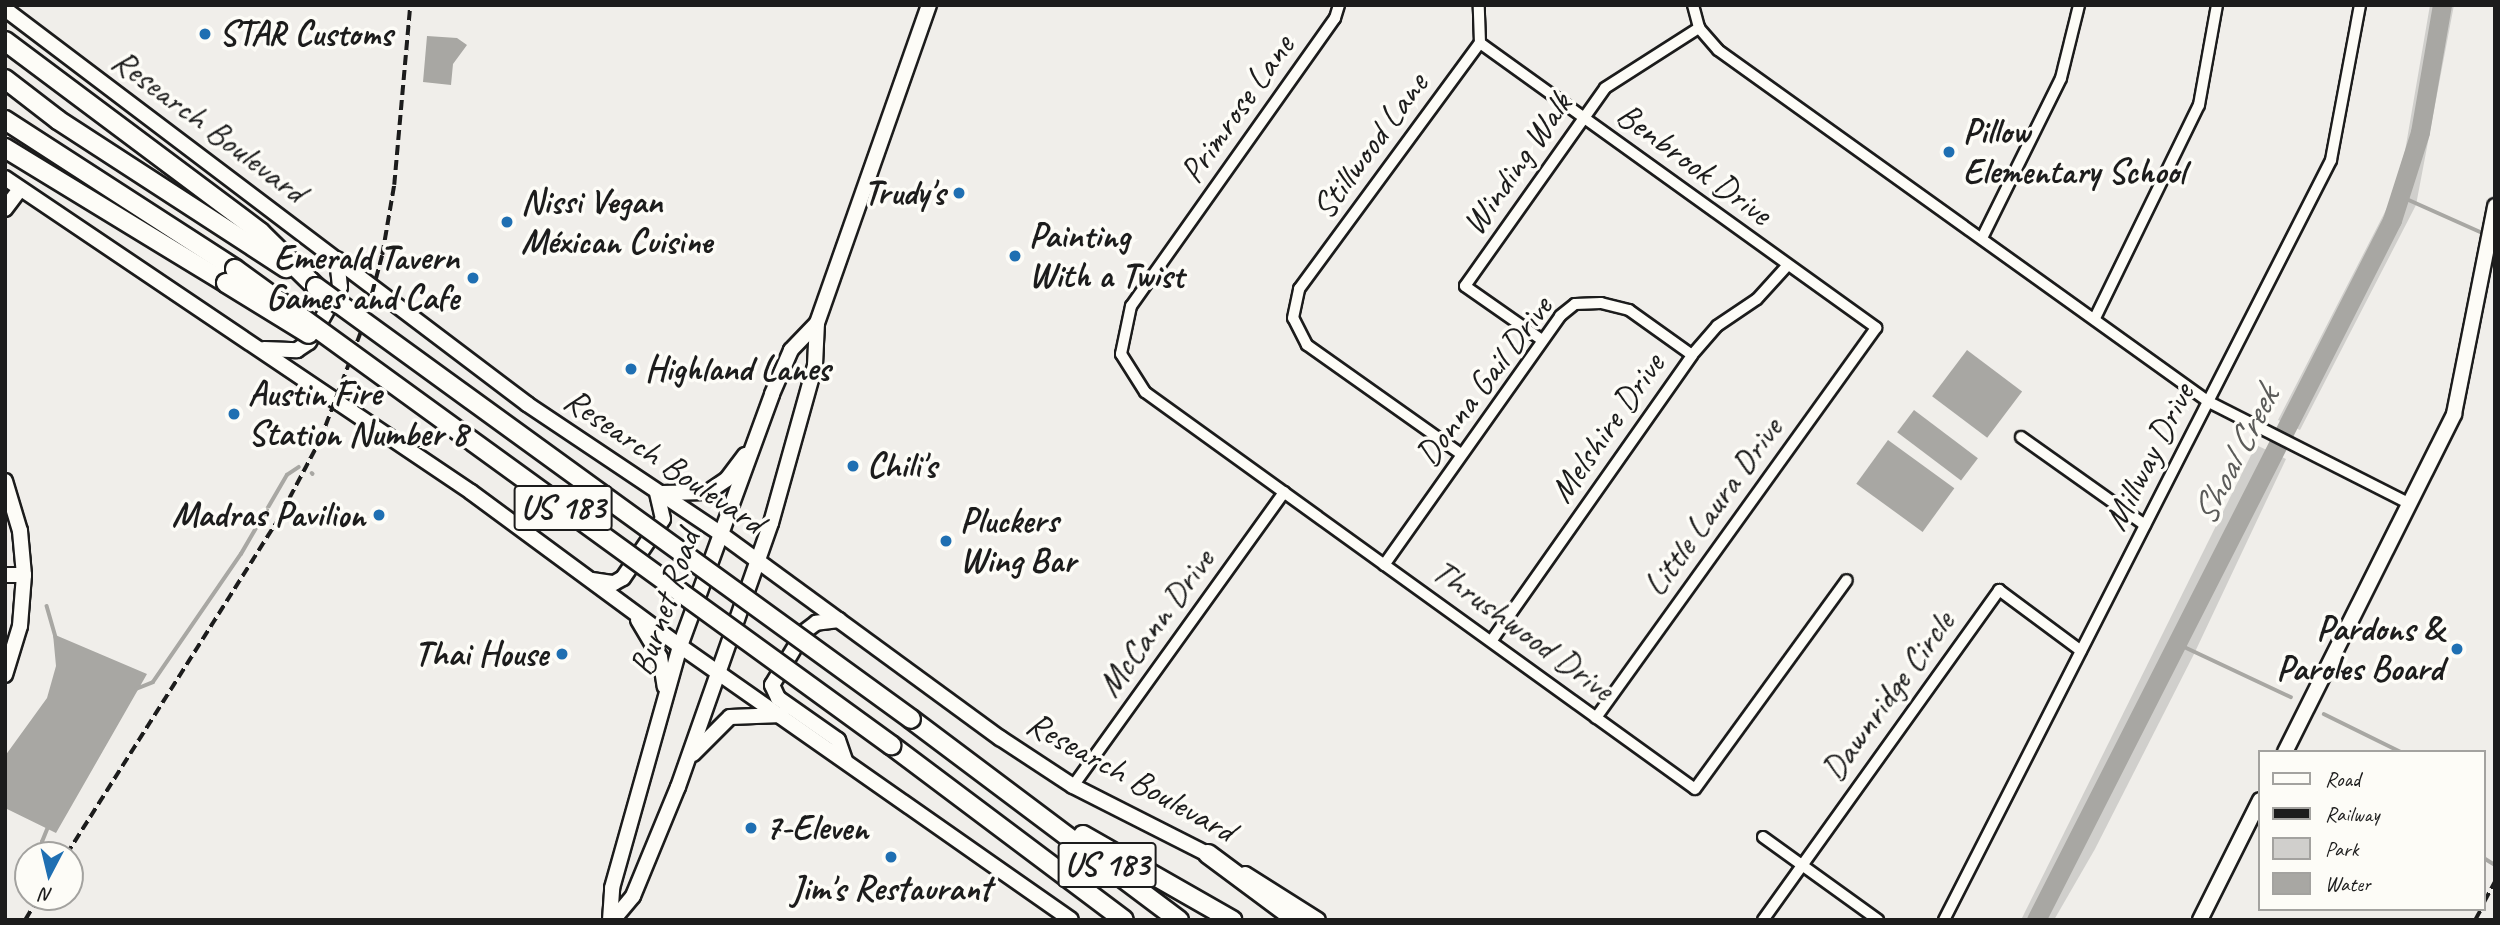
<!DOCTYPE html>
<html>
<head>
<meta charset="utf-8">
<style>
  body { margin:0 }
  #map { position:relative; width:2500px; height:925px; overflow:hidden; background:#f0eeea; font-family:Caveat,sans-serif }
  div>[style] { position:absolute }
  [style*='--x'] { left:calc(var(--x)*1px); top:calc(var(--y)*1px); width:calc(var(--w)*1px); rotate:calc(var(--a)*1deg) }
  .green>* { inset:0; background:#d0cfcc }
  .water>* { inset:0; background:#a8a7a3; transform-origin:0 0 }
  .stream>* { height:3.5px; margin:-1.75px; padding:0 1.75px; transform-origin:1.75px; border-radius:1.75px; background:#a8a7a3 }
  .river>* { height:19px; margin:-9.5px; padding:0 9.5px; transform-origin:9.5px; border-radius:9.5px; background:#a8a7a3 }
  .roads { filter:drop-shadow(2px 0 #1c1c1c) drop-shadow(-2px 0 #1c1c1c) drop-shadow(0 2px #1c1c1c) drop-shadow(0 -2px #1c1c1c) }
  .street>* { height:10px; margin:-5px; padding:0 5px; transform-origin:5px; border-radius:5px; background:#fdfcf7 }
  .secondary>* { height:14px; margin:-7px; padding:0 7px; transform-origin:7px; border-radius:7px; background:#fdfcf7 }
  .highway>* { height:18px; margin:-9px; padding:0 9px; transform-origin:9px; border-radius:9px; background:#fdfcf7 }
  .rail>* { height:3.5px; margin-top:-1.75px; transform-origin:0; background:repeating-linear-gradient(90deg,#1c1c1c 0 10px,transparent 0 15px) }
  .bridges { filter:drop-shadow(2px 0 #1c1c1c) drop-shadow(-2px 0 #1c1c1c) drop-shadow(0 2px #1c1c1c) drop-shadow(0 -2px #1c1c1c) }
  .highway-bridge>* { height:18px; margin:-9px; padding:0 9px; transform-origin:9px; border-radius:9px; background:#fdfcf7 }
  .dots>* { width:19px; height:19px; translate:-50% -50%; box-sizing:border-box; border:4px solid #fdfcf7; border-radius:50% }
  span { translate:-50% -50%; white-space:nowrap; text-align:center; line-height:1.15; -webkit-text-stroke:7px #fdfcf7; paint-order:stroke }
  .shield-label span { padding:2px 5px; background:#fdfcf7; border:2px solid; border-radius:5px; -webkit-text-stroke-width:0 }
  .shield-label { font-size:33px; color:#1c1c1c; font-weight:700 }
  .poi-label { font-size:35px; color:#1c1c1c; font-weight:700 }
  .left { translate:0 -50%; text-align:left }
  .right { translate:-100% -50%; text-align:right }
  .street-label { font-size:35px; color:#1c1c1c }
  .water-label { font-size:37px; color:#5b5b59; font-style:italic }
  .frame { position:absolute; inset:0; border:7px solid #1c1c1c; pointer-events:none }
  .legend { position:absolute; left:2258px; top:750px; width:228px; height:161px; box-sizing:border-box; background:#fdfcf7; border:2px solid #a3a29f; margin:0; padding:9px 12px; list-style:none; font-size:21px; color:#1c1c1c }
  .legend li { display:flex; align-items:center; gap:14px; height:35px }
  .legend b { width:35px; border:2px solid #a3a29f }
  .north { position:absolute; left:14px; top:841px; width:70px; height:70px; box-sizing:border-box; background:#fdfcf7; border:2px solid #a3a29f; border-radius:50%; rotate:187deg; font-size:19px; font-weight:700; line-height:28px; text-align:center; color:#1c1c1c }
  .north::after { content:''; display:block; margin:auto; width:24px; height:32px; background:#1f6fb2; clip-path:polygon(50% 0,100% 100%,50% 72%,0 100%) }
</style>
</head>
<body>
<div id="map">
  <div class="green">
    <div style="clip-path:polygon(2430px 5px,2454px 5px,2416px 205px,2300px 430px,2278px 420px,2389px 204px,2405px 151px)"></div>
    <div style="clip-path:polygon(2256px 445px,2286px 459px,2194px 654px,2095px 849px,2054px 920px,2021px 920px)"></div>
  </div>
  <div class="water">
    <div style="clip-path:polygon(427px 36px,457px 38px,467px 45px,453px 64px,451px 85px,423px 82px)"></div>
    <div style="left:1967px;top:350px;width:69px;height:58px;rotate:37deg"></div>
    <div style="left:1914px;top:410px;width:80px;height:28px;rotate:37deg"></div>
    <div style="left:1888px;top:440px;width:82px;height:54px;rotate:36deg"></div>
    <div style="clip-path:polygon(53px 634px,147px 674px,56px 833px,5px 808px,5px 756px,47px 698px,56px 666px)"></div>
  </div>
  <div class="stream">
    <div style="--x:2400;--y:196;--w:95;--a:24.1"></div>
    <div style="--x:312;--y:473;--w:1;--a:45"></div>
    <div style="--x:47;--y:606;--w:33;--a:74"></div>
    <div style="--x:2176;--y:643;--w:127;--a:25.2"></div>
    <div style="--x:136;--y:689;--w:18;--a:-22"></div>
    <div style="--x:153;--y:682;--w:155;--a:-55.5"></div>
    <div style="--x:241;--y:554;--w:91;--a:-59.8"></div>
    <div style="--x:287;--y:475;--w:14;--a:-34"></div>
    <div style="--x:2324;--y:714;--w:86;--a:26.3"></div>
    <div style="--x:43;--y:855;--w:13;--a:-94"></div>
    <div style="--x:42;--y:842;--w:16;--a:-68"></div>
    <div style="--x:2484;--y:858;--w:13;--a:32"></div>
    <div style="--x:2494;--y:920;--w:1;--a:-45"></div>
  </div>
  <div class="river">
    <div style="--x:2036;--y:920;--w:785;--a:-63.04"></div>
    <div style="--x:2392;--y:220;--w:92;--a:-72.3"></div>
    <div style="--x:2420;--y:132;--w:129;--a:-80.2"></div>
  </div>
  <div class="roads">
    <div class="street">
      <div style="--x:1339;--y:5;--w:14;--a:107"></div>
      <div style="--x:1335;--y:18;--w:353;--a:125.3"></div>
      <div style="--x:1131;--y:306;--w:49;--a:101.8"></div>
      <div style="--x:1121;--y:354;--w:45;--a:57.7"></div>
      <div style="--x:1145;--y:392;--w:678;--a:35.82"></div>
      <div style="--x:1695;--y:789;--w:258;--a:-54"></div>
      <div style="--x:1693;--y:5;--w:24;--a:75"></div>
      <div style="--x:1699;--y:28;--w:29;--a:49"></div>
      <div style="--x:1718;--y:50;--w:604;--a:35.64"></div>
      <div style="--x:2209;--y:402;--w:225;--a:26.9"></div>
      <div style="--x:1480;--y:43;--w:488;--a:35.7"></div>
      <div style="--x:1876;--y:328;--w:480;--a:125.7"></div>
      <div style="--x:1982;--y:238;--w:178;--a:-63.7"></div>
      <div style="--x:2061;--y:78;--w:75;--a:-76.1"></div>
      <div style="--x:2095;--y:318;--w:237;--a:-64"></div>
      <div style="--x:2199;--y:105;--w:102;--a:-79.8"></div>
      <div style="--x:1542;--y:340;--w:94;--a:-145"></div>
      <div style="--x:1465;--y:286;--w:242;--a:-54.7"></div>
      <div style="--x:1605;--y:88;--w:112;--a:-32.6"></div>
      <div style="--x:2021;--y:437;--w:152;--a:35.4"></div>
      <div style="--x:1461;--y:454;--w:189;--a:-144.7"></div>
      <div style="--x:1307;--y:345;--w:30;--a:-117"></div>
      <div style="--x:1293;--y:318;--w:30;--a:-78"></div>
      <div style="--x:1299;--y:289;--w:305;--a:-53.7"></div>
      <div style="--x:1480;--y:43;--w:38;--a:-92"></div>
      <div style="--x:1384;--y:565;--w:305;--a:-54.7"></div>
      <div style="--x:1560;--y:316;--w:19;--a:-39"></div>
      <div style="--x:1575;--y:304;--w:26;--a:-2"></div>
      <div style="--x:1601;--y:303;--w:29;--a:14"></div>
      <div style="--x:1629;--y:310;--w:77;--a:35.5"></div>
      <div style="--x:1492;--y:640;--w:348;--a:-54.9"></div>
      <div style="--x:1692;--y:355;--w:38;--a:-49"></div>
      <div style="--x:1717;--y:326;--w:48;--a:-34"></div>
      <div style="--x:1757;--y:299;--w:45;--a:-47.7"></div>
      <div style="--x:1073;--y:786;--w:362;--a:-54.3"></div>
      <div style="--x:1763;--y:837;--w:142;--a:35.8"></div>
      <div style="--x:1763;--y:920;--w:406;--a:-54.4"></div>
      <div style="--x:1999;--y:590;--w:102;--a:36.6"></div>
      <div style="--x:1944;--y:920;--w:853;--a:-63.01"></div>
      <div style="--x:2331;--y:160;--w:158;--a:-79.4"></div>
    </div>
    <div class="secondary">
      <div style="--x:5;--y:9;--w:655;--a:37.11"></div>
      <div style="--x:527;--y:404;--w:234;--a:33.8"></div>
      <div style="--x:721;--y:534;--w:346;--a:36.2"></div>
      <div style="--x:1000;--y:738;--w:87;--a:33.3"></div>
      <div style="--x:1073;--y:786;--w:159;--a:26.9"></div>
      <div style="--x:5;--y:178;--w:562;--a:33.97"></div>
      <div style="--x:471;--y:492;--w:260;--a:36.4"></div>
      <div style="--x:680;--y:646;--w:477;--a:35"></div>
      <div style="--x:5;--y:209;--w:25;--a:-53"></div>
      <div style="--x:264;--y:349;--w:33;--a:2"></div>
      <div style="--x:297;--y:350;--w:14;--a:-34"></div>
      <div style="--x:309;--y:342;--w:63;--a:-60.6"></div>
      <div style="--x:340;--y:287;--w:28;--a:-96"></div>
      <div style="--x:5;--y:481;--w:52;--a:73.3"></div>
      <div style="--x:20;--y:531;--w:44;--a:84.8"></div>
      <div style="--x:24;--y:575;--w:51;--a:94.5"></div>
      <div style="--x:20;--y:626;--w:51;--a:107"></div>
      <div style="--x:662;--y:493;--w:46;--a:-1.2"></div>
      <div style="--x:708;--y:492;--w:23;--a:-34"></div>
      <div style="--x:727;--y:479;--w:30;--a:-53"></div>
      <div style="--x:5;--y:575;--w:19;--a:0"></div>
      <div style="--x:592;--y:580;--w:22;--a:8"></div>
      <div style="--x:614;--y:583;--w:10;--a:-29"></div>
      <div style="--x:623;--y:578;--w:71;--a:-55.9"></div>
      <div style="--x:663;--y:519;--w:28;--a:-103"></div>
      <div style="--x:638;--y:620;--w:43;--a:59.3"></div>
      <div style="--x:660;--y:657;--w:30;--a:81"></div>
      <div style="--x:839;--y:620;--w:23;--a:173"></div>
      <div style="--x:816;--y:623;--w:15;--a:143"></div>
      <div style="--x:804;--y:632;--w:62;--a:121.1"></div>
      <div style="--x:772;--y:685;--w:14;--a:65"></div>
      <div style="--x:778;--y:698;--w:73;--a:35"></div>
      <div style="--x:838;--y:740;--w:21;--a:71"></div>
      <div style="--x:2285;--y:752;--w:378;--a:-63.4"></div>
      <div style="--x:2454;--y:414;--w:212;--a:-78.8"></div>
      <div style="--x:693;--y:754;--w:52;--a:-45"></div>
      <div style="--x:730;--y:717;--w:52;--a:-2.2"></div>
      <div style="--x:1245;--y:874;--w:86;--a:32.2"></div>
      <div style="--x:610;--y:920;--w:32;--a:-86"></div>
      <div style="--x:612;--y:888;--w:251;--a:-74.3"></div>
      <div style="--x:680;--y:646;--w:268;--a:-69.9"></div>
      <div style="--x:772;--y:394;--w:48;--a:-66.6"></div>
      <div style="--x:791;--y:350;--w:37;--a:-46"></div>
      <div style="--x:613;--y:920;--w:31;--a:-50"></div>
      <div style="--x:633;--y:896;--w:118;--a:-67.6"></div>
      <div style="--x:678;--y:787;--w:280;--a:-70.6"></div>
      <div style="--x:771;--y:523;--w:164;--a:-74.4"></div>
      <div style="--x:815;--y:365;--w:42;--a:-87.3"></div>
      <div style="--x:817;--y:323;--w:337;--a:-70.6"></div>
      <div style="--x:2200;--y:920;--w:134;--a:-63.4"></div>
    </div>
    <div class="highway">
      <div style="--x:5;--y:41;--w:319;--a:36.8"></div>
      <div style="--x:260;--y:232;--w:78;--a:44.5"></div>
      <div style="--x:5;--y:79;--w:67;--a:37.7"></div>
      <div style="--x:58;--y:120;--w:272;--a:33"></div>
      <div style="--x:5;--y:120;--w:274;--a:32.9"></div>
      <div style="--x:5;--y:148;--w:259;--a:31.4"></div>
      <div style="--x:911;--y:719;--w:335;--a:36.9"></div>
      <div style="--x:891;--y:745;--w:291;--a:36.9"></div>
      <div style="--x:1083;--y:835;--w:172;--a:29.7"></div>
      <div style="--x:1208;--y:854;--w:111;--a:36.6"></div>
    </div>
  </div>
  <div class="rail">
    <div style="--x:66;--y:855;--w:391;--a:-57.7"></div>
    <div style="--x:275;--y:525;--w:96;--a:-62.1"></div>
    <div style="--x:320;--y:440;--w:125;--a:-69.4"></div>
    <div style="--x:364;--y:323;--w:70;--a:-75.2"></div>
    <div style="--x:382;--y:255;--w:71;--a:-80.3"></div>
    <div style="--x:394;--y:185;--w:181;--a:-84.9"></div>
    <div style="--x:2484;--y:902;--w:24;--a:-62"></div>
    <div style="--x:25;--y:920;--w:27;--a:-59"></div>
    <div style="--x:2475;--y:920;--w:13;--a:-61"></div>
  </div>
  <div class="bridges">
    <div class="highway-bridge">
      <div style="--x:235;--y:269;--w:811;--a:35.97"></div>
      <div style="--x:226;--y:283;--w:97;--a:31.6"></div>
      <div style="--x:316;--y:287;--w:735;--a:35.98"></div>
    </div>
  </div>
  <div class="dots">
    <div style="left:205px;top:34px;background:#1f6fb2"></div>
    <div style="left:1949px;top:152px;background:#1f6fb2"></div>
    <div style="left:959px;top:193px;background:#1f6fb2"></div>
    <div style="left:507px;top:222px;background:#1f6fb2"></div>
    <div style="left:1015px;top:256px;background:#1f6fb2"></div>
    <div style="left:473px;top:278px;background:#1f6fb2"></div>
    <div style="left:631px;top:369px;background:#1f6fb2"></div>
    <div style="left:234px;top:414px;background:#1f6fb2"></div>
    <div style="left:853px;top:466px;background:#1f6fb2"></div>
    <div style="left:379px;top:515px;background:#1f6fb2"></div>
    <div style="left:946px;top:541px;background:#1f6fb2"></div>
    <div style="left:2457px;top:649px;background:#1f6fb2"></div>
    <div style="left:562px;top:654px;background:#1f6fb2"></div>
    <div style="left:751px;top:828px;background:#1f6fb2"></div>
    <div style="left:891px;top:857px;background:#1f6fb2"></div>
  </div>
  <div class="shield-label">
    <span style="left:563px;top:508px">US 183</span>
    <span style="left:1107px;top:865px">US 183</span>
  </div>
  <div class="poi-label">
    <span class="left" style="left:219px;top:34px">STAR Customs</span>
    <span class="left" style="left:1963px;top:152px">Pillow<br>Elementary School</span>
    <span class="right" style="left:945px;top:193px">Trudy's</span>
    <span class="left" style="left:521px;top:222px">Nissi Vegan<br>Méxican Cuisine</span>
    <span class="left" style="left:1029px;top:256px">Painting<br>With a Twist</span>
    <span class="right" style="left:459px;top:278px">Emerald Tavern<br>Games and Cafe</span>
    <span class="left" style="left:645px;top:369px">Highland Lanes</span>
    <span class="left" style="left:248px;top:414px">Austin Fire<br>Station Number 8</span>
    <span class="left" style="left:867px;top:466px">Chili's</span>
    <span class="right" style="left:365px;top:515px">Madras Pavilion</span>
    <span class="left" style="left:960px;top:541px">Pluckers<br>Wing Bar</span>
    <span class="right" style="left:2443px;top:649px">Pardons &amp;<br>Paroles Board</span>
    <span class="right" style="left:548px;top:654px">Thai House</span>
    <span class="left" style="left:765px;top:828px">7-Eleven</span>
    <span style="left:891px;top:889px">Jim's Restaurant</span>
  </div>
  <div class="street-label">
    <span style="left:1237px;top:109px;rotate:-55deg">Primrose Lane</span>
    <span style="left:209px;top:126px;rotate:37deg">Research Boulevard</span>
    <span style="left:1370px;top:146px;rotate:-54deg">Stillwood Lane</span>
    <span style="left:1517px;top:164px;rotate:-55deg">Winding Walk</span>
    <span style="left:1694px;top:164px;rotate:36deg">Benbrook Drive</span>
    <span style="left:1484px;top:381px;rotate:-53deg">Donna Gail Drive</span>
    <span style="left:1607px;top:428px;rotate:-55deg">Melshire Drive</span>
    <span style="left:2149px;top:457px;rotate:-63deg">Millway Drive</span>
    <span style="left:664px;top:461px;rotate:34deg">Research Boulevard</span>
    <span style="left:1713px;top:507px;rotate:-54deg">Little Laura Drive</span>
    <span style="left:665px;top:603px;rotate:-71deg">Burnet Road</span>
    <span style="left:1156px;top:623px;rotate:-54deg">McCann Drive</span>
    <span style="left:1523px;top:630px;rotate:36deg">Thrushwood Drive</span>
    <span style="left:1888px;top:696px;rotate:-54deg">Dawnridge Circle</span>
    <span style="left:1131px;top:777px;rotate:29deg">Research Boulevard</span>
  </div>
  <div class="water-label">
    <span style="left:2235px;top:456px;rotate:-63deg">Shoal Creek</span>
  </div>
  <div class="frame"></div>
  <ul class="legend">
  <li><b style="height:9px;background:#fdfcf7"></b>Road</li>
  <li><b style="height:9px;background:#1c1c1c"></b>Railway</li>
  <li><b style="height:19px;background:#d0cfcc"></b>Park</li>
  <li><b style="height:19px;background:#a8a7a3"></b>Water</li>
  </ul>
  <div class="north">N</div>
</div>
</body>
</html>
